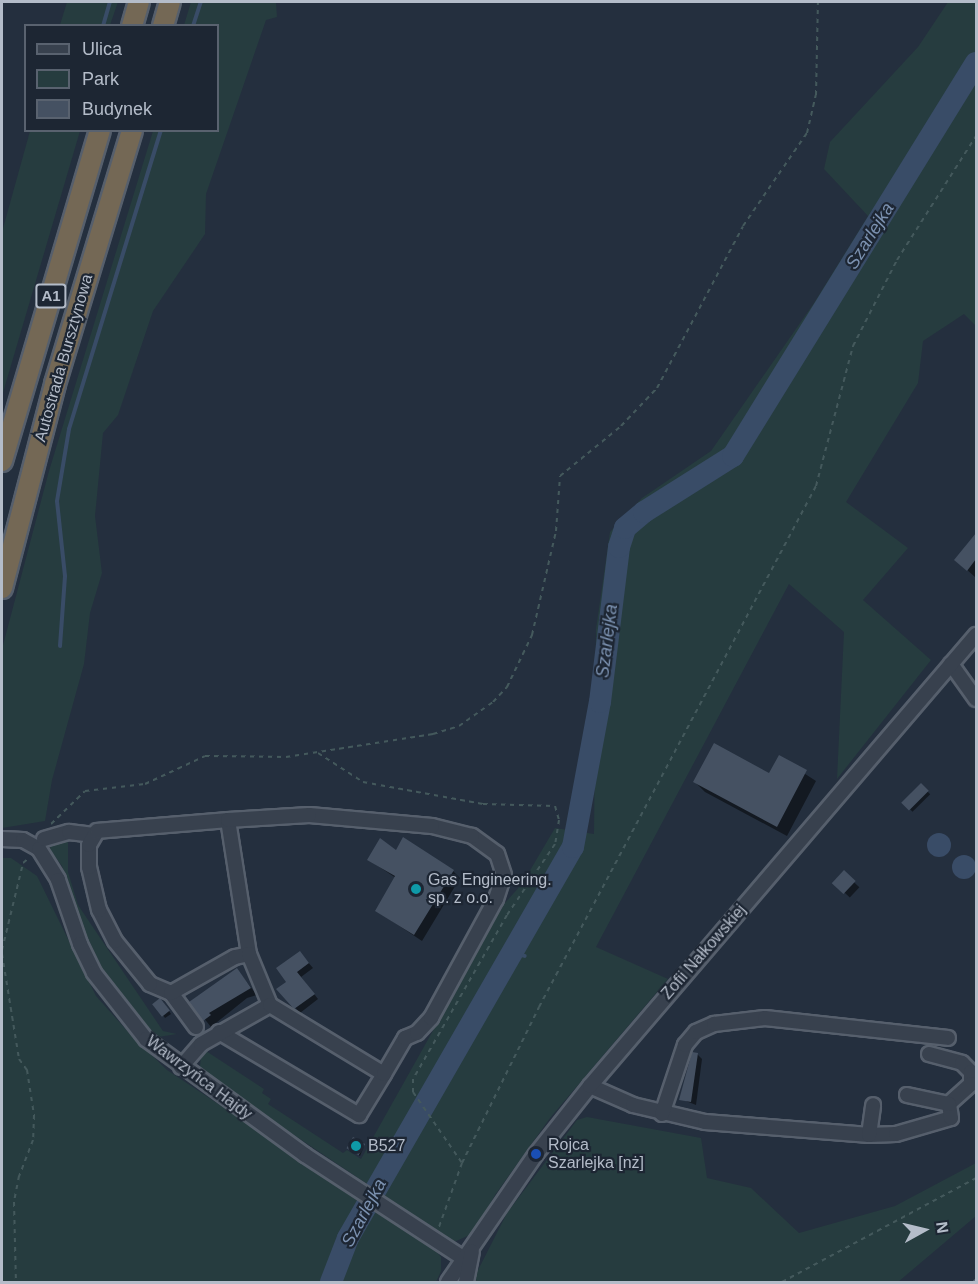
<!DOCTYPE html>
<html>
<head>
<meta charset="utf-8">
<style>
  body { margin:0 }
  #map { position:relative; width:978px; height:1284px; overflow:hidden; background:#242f3e; font-family:Helvetica,sans-serif }
  div>[style] { position:absolute }
  [style*='--x'] { left:calc(var(--x)*1px); top:calc(var(--y)*1px); width:calc(var(--w)*1px); rotate:calc(var(--a)*1deg) }
  .green>* { inset:0; background:#263c3f }
  .water>* { inset:0; background:#394c67 }
  .round { border-radius:50% }
  .shadow>* { inset:0; background:#0007; transform-origin:0 0 }
  .stream>* { height:4px; margin:-2px; padding:0 2px; transform-origin:2px; border-radius:2px; background:#394c67 }
  .river>* { height:22px; margin:-11px; padding:0 11px; transform-origin:11px; border-radius:11px; background:#394c67 }
  .building>* { inset:0; background:#455162; transform-origin:0 0 }
  .path>* { height:2px; margin-top:-1px; transform-origin:0; background:repeating-linear-gradient(90deg,#44595c 0 4.5px,transparent 0 9px) }
  .roads { filter:drop-shadow(2px 0 #565f6c) drop-shadow(-2px 0 #565f6c) drop-shadow(0 2px #565f6c) drop-shadow(0 -2px #565f6c) }
  .minor>* { height:14px; margin:-7px; padding:0 7px; transform-origin:7px; border-radius:7px; background:#38414e }
  .highway>* { height:20px; margin:-10px; padding:0 10px; transform-origin:10px; border-radius:10px; background:#746855 }
  .rail>* { height:4px; margin-top:-2px; transform-origin:0; background:repeating-linear-gradient(90deg,#5a6575 0 6px,transparent 0 12px) }
  .dots>* { width:16px; height:16px; translate:-50% -50%; box-sizing:border-box; border:3px solid #1d2633; border-radius:50% }
  span { translate:-50% -50%; white-space:nowrap; text-align:center; line-height:1.15; -webkit-text-stroke:4.5px #1d2633; paint-order:stroke }
  .shield-label span { padding:2px 4px; background:#1d2633; border:2px solid; border-radius:4px; -webkit-text-stroke-width:0 }
  .shield-label { font-size:15px; color:#b4bcc9; font-weight:700 }
  .street-label { font-size:16px; color:#b4bcc9 }
  .poi-label { font-size:16px; color:#b4bcc9 }
  .left { translate:0 -50%; text-align:left }
  .water-label { font-size:18px; color:#7c92b1; font-style:italic }
  .frame { position:absolute; inset:0; border:3px solid #b4bcc9; pointer-events:none }
  .legend { position:absolute; left:24px; top:24px; width:195px; height:108px; box-sizing:border-box; background:#1d2633; border:2px solid #59626f; margin:0; padding:8px 10px; list-style:none; font-size:18px; color:#b4bcc9 }
  .legend li { display:flex; align-items:center; gap:12px; height:30px }
  .legend b { width:30px; border:2px solid #59626f }
  .north { position:absolute; left:894px; top:1200px; width:60px; height:60px; -webkit-text-stroke:4px #1d2633; paint-order:stroke; rotate:82deg; font-size:16px; font-weight:700; line-height:24px; text-align:center; color:#b4bcc9 }
  .north::after { content:''; display:block; margin:auto; width:21px; height:27px; background:#b4bcc9; clip-path:polygon(50% 0,100% 100%,50% 72%,0 100%) }
</style>
</head>
<body>
<div id="map">
  <div class="green">
    <div style="clip-path:polygon(67px 2px,118px 2px,110px 25px,60px 25px)"></div>
    <div style="clip-path:polygon(191px 2px,276px 2px,277px 17px,266px 20px,206px 194px,205px 234px,153px 311px,118px 415px,103px 433px,95px 516px,102px 573px,90px 613px,84px 664px,52px 780px,45px 821px,2px 828px,2px 649px,49px 471px,153px 131px,218px 130px,218px 26px,184px 25px)"></div>
    <div style="clip-path:polygon(948px 2px,976px 2px,976px 326px,964px 314px,923px 341px,918px 383px,846px 502px,908px 548px,863px 600px,931px 660px,837px 779px,844px 632px,789px 584px,596px 947px,668px 979px,550px 1118px,495px 1195px,474px 1233px,454px 1242px,231px 1093px,200px 1067px,201px 1055px,206px 1051px,264px 1089px,262px 1093px,271px 1099px,268px 1104px,343px 1153px,347px 1150px,361px 1159px,504px 904px,522px 884px,555px 828px,594px 834px,596px 629px,610px 532px,642px 498px,711px 451px,814px 303px,868px 216px,824px 169px,830px 142px,918px 47px)"></div>
    <div style="clip-path:polygon(30px 131px,80px 131px,2px 396px,2px 232px)"></div>
    <div style="clip-path:polygon(68px 839px,68px 872px,78px 905px,163px 1031px,177px 1034px,158px 1037px,142px 1025px,102px 968px,82px 926px,62px 866px,50px 850px,51px 841px)"></div>
    <div style="clip-path:polygon(2px 858px,11px 858px,37px 876px,96px 996px,130px 1034px,167px 1070px,430px 1244px,441px 1257px,441px 1271px,436px 1282px,2px 1282px)"></div>
    <div style="clip-path:polygon(587px 1117px,701px 1138px,707px 1178px,751px 1188px,799px 1233px,895px 1206px,976px 1163px,976px 1216px,898px 1282px,472px 1282px,507px 1213px,577px 1120px)"></div>
  </div>
  <div class="water">
    <div class="round" style="left:927px;top:833px;width:24px;height:24px"></div>
    <div class="round" style="left:952px;top:855px;width:24px;height:24px"></div>
  </div>
  <div class="shadow">
    <div style="clip-path:polygon(976px 535px,976px 575px,975px 577px,956px 560px)"></div>
    <div style="clip-path:polygon(779px 757px,816px 781px,787px 836px,705px 792px,695px 782px,770px 775px)"></div>
    <div style="left:921px;top:785px;width:13px;height:25px;rotate:45deg"></div>
    <div style="clip-path:polygon(397px 852px,453px 871px,460px 878px,422px 941px,377px 911px,396px 878px,369px 860px)"></div>
    <div style="left:844px;top:873px;width:21px;height:14px;rotate:43deg"></div>
    <div style="clip-path:polygon(300px 953px,313px 968px,301px 977px,318px 999px,300px 1013px,279px 989px,288px 982px)"></div>
    <div style="clip-path:polygon(237px 970px,257px 995px,247px 998px,211px 1027px,191px 1002px)"></div>
    <div style="clip-path:polygon(163px 1002px,171px 1014px,165px 1018px,155px 1004px)"></div>
    <div style="clip-path:polygon(697px 1054px,702px 1059px,696px 1105px,681px 1099px)"></div>
    <div style="clip-path:polygon(364px 1146px,360px 1156px,350px 1149px)"></div>
  </div>
  <div class="stream">
    <div style="--x:103;--y:26;--w:25;--a:-74"></div>
    <div style="--x:193;--y:26;--w:25;--a:-72"></div>
    <div style="--x:60;--y:646;--w:70;--a:-85.9"></div>
    <div style="--x:65;--y:576;--w:75;--a:-96.1"></div>
    <div style="--x:57;--y:501;--w:73;--a:-80.5"></div>
    <div style="--x:69;--y:429;--w:313;--a:-72.9"></div>
    <div style="--x:512;--y:953;--w:13;--a:13"></div>
  </div>
  <div class="river">
    <div style="--x:331;--y:1282;--w:47;--a:-68.9"></div>
    <div style="--x:348;--y:1238;--w:451;--a:-60.1"></div>
    <div style="--x:573;--y:847;--w:147;--a:-79.5"></div>
    <div style="--x:600;--y:702;--w:156;--a:-83"></div>
    <div style="--x:619;--y:547;--w:20;--a:-72"></div>
    <div style="--x:625;--y:528;--w:25;--a:-40"></div>
    <div style="--x:644;--y:512;--w:105;--a:-32.2"></div>
    <div style="--x:733;--y:456;--w:462;--a:-58.3"></div>
  </div>
  <div class="building">
    <div style="clip-path:polygon(976px 533px,976px 559px,967px 571px,954px 560px)"></div>
    <div style="clip-path:polygon(714px 743px,769px 773px,779px 755px,807px 770px,777px 827px,693px 782px)"></div>
    <div style="left:921px;top:783px;width:11px;height:28px;rotate:45deg"></div>
    <div style="clip-path:polygon(403px 837px,454px 870px,414px 935px,375px 911px,395px 876px,367px 860px,380px 838px,396px 850px)"></div>
    <div style="left:844px;top:870px;width:16px;height:18px;rotate:43deg"></div>
    <div style="clip-path:polygon(300px 951px,309px 963px,297px 972px,315px 994px,294px 1009px,276px 989px,286px 982px,276px 968px)"></div>
    <div style="clip-path:polygon(237px 968px,251px 988px,209px 1013px,211px 1015px,203px 1021px,189px 1002px)"></div>
    <div style="left:160px;top:998px;width:16px;height:10px;rotate:52deg"></div>
    <div style="clip-path:polygon(692px 1052px,698px 1053px,691px 1102px,679px 1100px)"></div>
    <div style="left:353px;top:1137px;width:14px;height:13px;rotate:30deg"></div>
  </div>
  <div class="path">
    <div style="--x:318;--y:753;--w:54;--a:32.8"></div>
    <div style="--x:363;--y:782;--w:122;--a:10.4"></div>
    <div style="--x:483;--y:804;--w:72;--a:1.6"></div>
    <div style="--x:555;--y:806;--w:15;--a:74"></div>
    <div style="--x:559;--y:820;--w:24;--a:99"></div>
    <div style="--x:555;--y:844;--w:86;--a:124.1"></div>
    <div style="--x:507;--y:915;--w:189;--a:119.8"></div>
    <div style="--x:413;--y:1079;--w:13;--a:90"></div>
    <div style="--x:413;--y:1092;--w:86;--a:55.4"></div>
    <div style="--x:462;--y:1163;--w:68;--a:109.8"></div>
    <div style="--x:51;--y:824;--w:47;--a:-44.1"></div>
    <div style="--x:85;--y:791;--w:60;--a:-6.7"></div>
    <div style="--x:145;--y:784;--w:66;--a:-25"></div>
    <div style="--x:205;--y:756;--w:81;--a:0.7"></div>
    <div style="--x:286;--y:757;--w:149;--a:-8.9"></div>
    <div style="--x:433;--y:734;--w:27;--a:-17"></div>
    <div style="--x:459;--y:726;--w:42;--a:-35.2"></div>
    <div style="--x:493;--y:702;--w:21;--a:-47"></div>
    <div style="--x:507;--y:687;--w:58;--a:-64.3"></div>
    <div style="--x:532;--y:635;--w:107;--a:-77"></div>
    <div style="--x:556;--y:531;--w:55;--a:-85.8"></div>
    <div style="--x:560;--y:476;--w:79;--a:-39.3"></div>
    <div style="--x:621;--y:426;--w:52;--a:-46.5"></div>
    <div style="--x:657;--y:388;--w:183;--a:-62"></div>
    <div style="--x:743;--y:226;--w:113;--a:-55.5"></div>
    <div style="--x:807;--y:133;--w:39;--a:-77"></div>
    <div style="--x:816;--y:95;--w:93;--a:-88.8"></div>
    <div style="--x:2;--y:950;--w:89;--a:-76.4"></div>
    <div style="--x:23;--y:863;--w:8;--a:-40"></div>
    <div style="--x:2;--y:954;--w:106;--a:80.8"></div>
    <div style="--x:19;--y:1059;--w:14;--a:54"></div>
    <div style="--x:27;--y:1070;--w:46;--a:81.2"></div>
    <div style="--x:34;--y:1115;--w:25;--a:92"></div>
    <div style="--x:33;--y:1140;--w:39;--a:111"></div>
    <div style="--x:19;--y:1176;--w:26;--a:101"></div>
    <div style="--x:14;--y:1202;--w:80;--a:88.6"></div>
    <div style="--x:462;--y:1163;--w:174;--a:-63.7"></div>
    <div style="--x:539;--y:1007;--w:590;--a:-62"></div>
    <div style="--x:816;--y:486;--w:145;--a:-75.2"></div>
    <div style="--x:853;--y:346;--w:97;--a:-62.9"></div>
    <div style="--x:897;--y:260;--w:147;--a:-57.5"></div>
    <div style="--x:782;--y:1282;--w:220;--a:-28.2"></div>
  </div>
  <div class="roads">
    <div class="minor">
      <div style="--x:951;--y:664;--w:43;--a:54.5"></div>
      <div style="--x:2;--y:839;--w:21;--a:3"></div>
      <div style="--x:23;--y:840;--w:18;--a:29"></div>
      <div style="--x:39;--y:849;--w:36;--a:58"></div>
      <div style="--x:58;--y:880;--w:68;--a:71"></div>
      <div style="--x:80;--y:944;--w:32;--a:64"></div>
      <div style="--x:94;--y:973;--w:84;--a:51.8"></div>
      <div style="--x:146;--y:1039;--w:197;--a:36.1"></div>
      <div style="--x:305;--y:1155;--w:192;--a:33.1"></div>
      <div style="--x:44;--y:839;--w:26;--a:-16"></div>
      <div style="--x:69;--y:832;--w:23;--a:7"></div>
      <div style="--x:171;--y:993;--w:23;--a:-157"></div>
      <div style="--x:150;--y:984;--w:55;--a:-129.1"></div>
      <div style="--x:115;--y:941;--w:35;--a:-117"></div>
      <div style="--x:99;--y:910;--w:44;--a:-103.1"></div>
      <div style="--x:89;--y:867;--w:22;--a:-90"></div>
      <div style="--x:89;--y:845;--w:16;--a:-60"></div>
      <div style="--x:97;--y:831;--w:131;--a:-4.8"></div>
      <div style="--x:228;--y:820;--w:136;--a:81.1"></div>
      <div style="--x:196;--y:1027;--w:42;--a:-126.3"></div>
      <div style="--x:171;--y:993;--w:73;--a:-29.4"></div>
      <div style="--x:235;--y:957;--w:14;--a:-12"></div>
      <div style="--x:249;--y:954;--w:55;--a:67.6"></div>
      <div style="--x:219;--y:1032;--w:163;--a:30.7"></div>
      <div style="--x:359;--y:1115;--w:48;--a:-58.6"></div>
      <div style="--x:929;--y:1054;--w:34;--a:15"></div>
      <div style="--x:962;--y:1063;--w:13;--a:45"></div>
      <div style="--x:971;--y:1072;--w:12;--a:90"></div>
      <div style="--x:971;--y:1084;--w:30;--a:138"></div>
      <div style="--x:181;--y:1067;--w:30;--a:-49"></div>
      <div style="--x:201;--y:1044;--w:79;--a:-29.5"></div>
      <div style="--x:270;--y:1005;--w:133;--a:31.2"></div>
      <div style="--x:384;--y:1074;--w:42;--a:-59.7"></div>
      <div style="--x:405;--y:1038;--w:13;--a:-23"></div>
      <div style="--x:417;--y:1033;--w:21;--a:-47"></div>
      <div style="--x:431;--y:1018;--w:136;--a:-61.4"></div>
      <div style="--x:496;--y:899;--w:25;--a:-72"></div>
      <div style="--x:504;--y:875;--w:22;--a:-108"></div>
      <div style="--x:497;--y:854;--w:31;--a:-144"></div>
      <div style="--x:472;--y:836;--w:41;--a:-166"></div>
      <div style="--x:432;--y:826;--w:123;--a:-174.9"></div>
      <div style="--x:309;--y:815;--w:81;--a:176.5"></div>
      <div style="--x:590;--y:1086;--w:47;--a:23.8"></div>
      <div style="--x:633;--y:1105;--w:74;--a:13.3"></div>
      <div style="--x:705;--y:1122;--w:165;--a:4.5"></div>
      <div style="--x:869;--y:1135;--w:27;--a:-2"></div>
      <div style="--x:896;--y:1134;--w:57;--a:-16.2"></div>
      <div style="--x:951;--y:1118;--w:14;--a:-98"></div>
      <div style="--x:949;--y:1104;--w:43;--a:-167.9"></div>
      <div style="--x:662;--y:1114;--w:73;--a:-71.6"></div>
      <div style="--x:685;--y:1045;--w:17;--a:-50"></div>
      <div style="--x:696;--y:1032;--w:20;--a:-24"></div>
      <div style="--x:714;--y:1024;--w:51;--a:-6.7"></div>
      <div style="--x:765;--y:1018;--w:184;--a:6.2"></div>
      <div style="--x:869;--y:1135;--w:30;--a:-82"></div>
      <div style="--x:448;--y:1282;--w:155;--a:-55.5"></div>
      <div style="--x:536;--y:1154;--w:87;--a:-51.5"></div>
      <div style="--x:590;--y:1086;--w:594;--a:-49.44"></div>
      <div style="--x:466;--y:1282;--w:31;--a:-79"></div>
    </div>
    <div class="highway">
      <div style="--x:132;--y:26;--w:25;--a:-74"></div>
      <div style="--x:163;--y:26;--w:25;--a:-74"></div>
      <div style="--x:2;--y:461;--w:345;--a:-73.5"></div>
      <div style="--x:2;--y:588;--w:211;--a:-75.4"></div>
      <div style="--x:55;--y:384;--w:265;--a:-73.1"></div>
    </div>
  </div>
  <div class="rail">
    <div style="--x:974;--y:1282;--w:2;--a:-27"></div>
  </div>
  <div class="dots">
    <div style="left:416px;top:889px;background:#0f9aa8"></div>
    <div style="left:356px;top:1146px;background:#0f9aa8"></div>
    <div style="left:536px;top:1154px;background:#1a4fb4"></div>
  </div>
  <div class="shield-label">
    <span style="left:51px;top:296px">A1</span>
  </div>
  <div class="street-label">
    <span style="left:64px;top:358px;rotate:-74deg">Autostrada Bursztynowa</span>
    <span style="left:704px;top:952px;rotate:-49deg">Zofii Nałkowskiej</span>
    <span style="left:199px;top:1078px;rotate:37deg">Wawrzyńca Hajdy</span>
  </div>
  <div class="poi-label">
    <span class="left" style="left:428px;top:889px">Gas Engineering.<br>sp. z o.o.</span>
    <span class="left" style="left:548px;top:1154px">Rojca<br>Szarlejka [nż]</span>
    <span class="left" style="left:368px;top:1146px">B527</span>
  </div>
  <div class="water-label">
    <span style="left:870px;top:236px;rotate:-58deg">Szarlejka</span>
    <span style="left:607px;top:641px;rotate:-83deg">Szarlejka</span>
    <span style="left:364px;top:1213px;rotate:-62deg">Szarlejka</span>
  </div>
  <div class="frame"></div>
  <ul class="legend">
  <li><b style="height:8px;background:#38414e"></b>Ulica</li>
  <li><b style="height:16px;background:#263c3f"></b>Park</li>
  <li><b style="height:16px;background:#455162"></b>Budynek</li>
  </ul>
  <div class="north">N</div>
</div>
</body>
</html>
